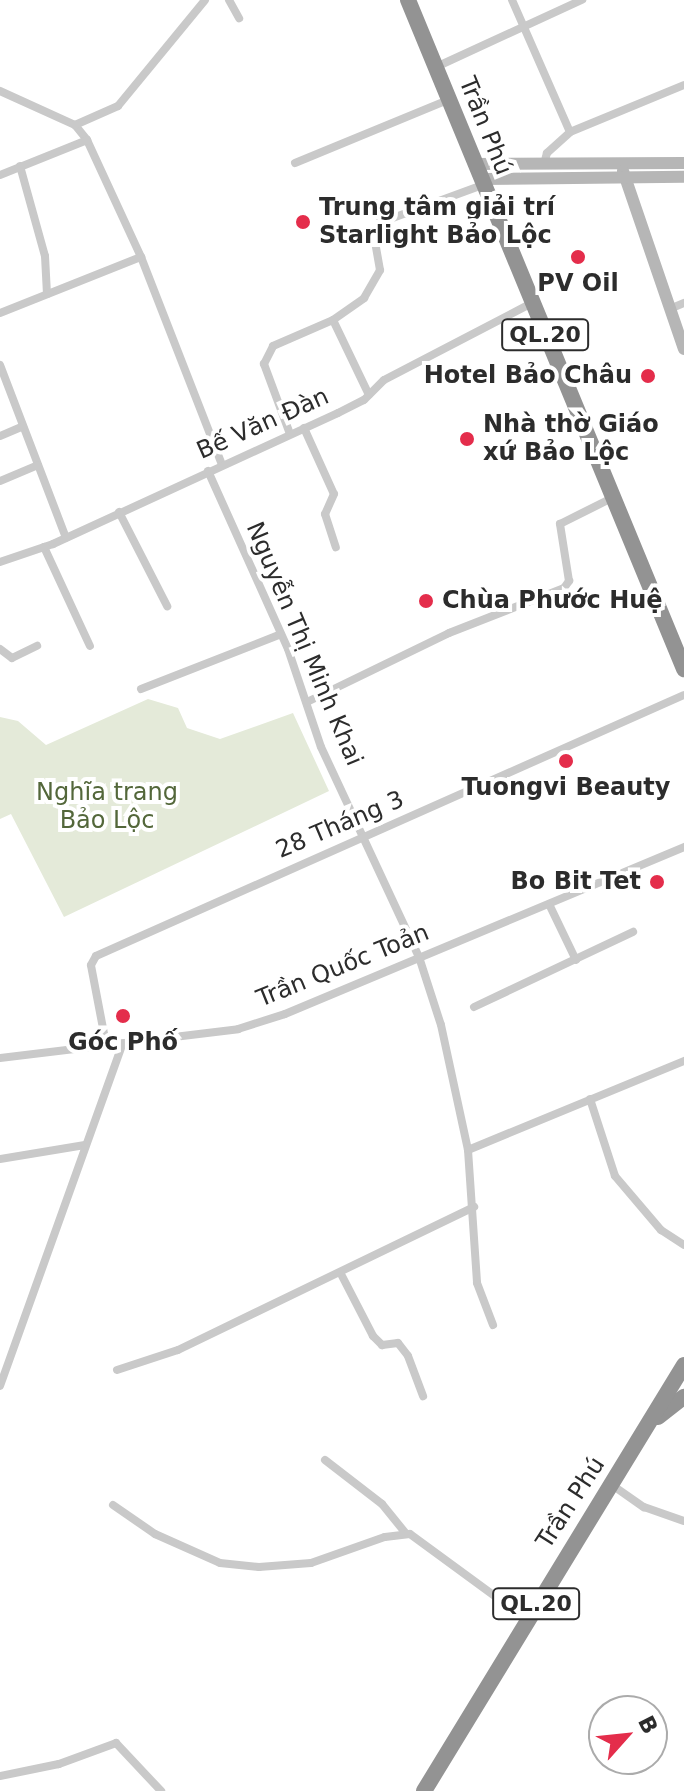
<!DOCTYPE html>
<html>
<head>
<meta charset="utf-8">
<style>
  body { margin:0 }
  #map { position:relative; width:684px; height:1791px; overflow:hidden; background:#fff; font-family:"DejaVu Sans",sans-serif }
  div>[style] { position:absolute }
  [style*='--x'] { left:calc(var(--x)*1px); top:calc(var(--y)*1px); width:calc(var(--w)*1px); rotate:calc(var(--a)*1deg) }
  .green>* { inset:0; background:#e4ead9 }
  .street>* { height:8px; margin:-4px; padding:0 4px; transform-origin:4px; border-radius:4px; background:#c9c9c9 }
  .secondary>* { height:12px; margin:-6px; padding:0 6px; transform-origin:6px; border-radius:6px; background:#b6b6b6 }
  .highway>* { height:16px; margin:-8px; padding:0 8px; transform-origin:8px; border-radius:8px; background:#939393 }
  .dots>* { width:22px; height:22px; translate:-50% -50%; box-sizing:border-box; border:4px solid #fff; border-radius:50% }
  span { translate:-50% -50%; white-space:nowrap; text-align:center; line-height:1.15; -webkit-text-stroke:8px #fff; paint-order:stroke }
  .shield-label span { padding:2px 6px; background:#fff; border:2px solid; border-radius:6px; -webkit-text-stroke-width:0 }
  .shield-label { font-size:22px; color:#2c2c2c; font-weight:700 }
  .street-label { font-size:24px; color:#2c2c2c }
  .poi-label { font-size:24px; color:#2c2c2c; font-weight:700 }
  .left { translate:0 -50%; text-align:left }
  .right { translate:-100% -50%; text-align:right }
  .park-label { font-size:24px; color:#53673a }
  .north { position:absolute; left:588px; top:1695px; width:80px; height:80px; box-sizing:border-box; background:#fff; border:2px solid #ababab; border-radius:50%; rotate:63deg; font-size:22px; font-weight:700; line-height:32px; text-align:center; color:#2c2c2c }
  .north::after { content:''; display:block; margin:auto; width:28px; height:36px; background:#e42d4b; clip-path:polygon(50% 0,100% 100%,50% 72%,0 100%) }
</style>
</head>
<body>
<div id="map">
  <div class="green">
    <div style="clip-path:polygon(148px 699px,178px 708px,187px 728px,220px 739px,293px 713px,329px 791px,64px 917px,11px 814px,0 819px,0 717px,18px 721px,46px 745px)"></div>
  </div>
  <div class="street">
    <div style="--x:229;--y:0;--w:21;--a:61"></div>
    <div style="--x:512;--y:0;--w:144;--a:66.3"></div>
    <div style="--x:436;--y:67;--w:161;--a:-24.7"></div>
    <div style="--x:0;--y:91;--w:82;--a:24.4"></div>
    <div style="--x:75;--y:125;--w:19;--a:51"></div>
    <div style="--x:87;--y:140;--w:129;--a:65.2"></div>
    <div style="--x:141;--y:257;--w:223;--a:68.7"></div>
    <div style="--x:75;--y:125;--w:47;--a:-23.8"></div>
    <div style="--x:118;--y:106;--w:137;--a:-50.6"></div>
    <div style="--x:295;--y:163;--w:165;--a:-22.4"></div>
    <div style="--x:544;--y:164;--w:11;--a:-75"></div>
    <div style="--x:547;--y:153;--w:31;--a:-42"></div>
    <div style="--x:570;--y:132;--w:123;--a:-22.4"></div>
    <div style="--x:20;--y:166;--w:93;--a:74.5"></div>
    <div style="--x:45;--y:256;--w:38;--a:87"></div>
    <div style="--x:0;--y:175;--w:94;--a:-21.9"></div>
    <div style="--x:672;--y:308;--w:13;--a:-23"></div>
    <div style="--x:0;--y:313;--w:152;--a:-21.7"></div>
    <div style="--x:333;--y:320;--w:83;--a:64.4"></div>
    <div style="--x:0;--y:365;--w:185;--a:69.1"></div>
    <div style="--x:304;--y:428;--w:72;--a:65.6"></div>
    <div style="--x:334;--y:494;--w:22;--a:114"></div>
    <div style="--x:325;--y:514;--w:35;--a:72"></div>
    <div style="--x:290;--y:434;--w:75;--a:-110.4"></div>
    <div style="--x:264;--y:364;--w:20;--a:-63"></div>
    <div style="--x:273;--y:346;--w:65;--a:-23.4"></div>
    <div style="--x:333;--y:320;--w:38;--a:-35"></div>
    <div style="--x:364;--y:298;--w:32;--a:-60"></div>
    <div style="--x:380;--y:270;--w:35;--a:-100"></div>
    <div style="--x:374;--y:236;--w:14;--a:-69"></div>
    <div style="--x:379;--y:223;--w:111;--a:-20.1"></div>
    <div style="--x:0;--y:436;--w:25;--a:-23"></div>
    <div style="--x:208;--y:471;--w:195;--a:65.8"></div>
    <div style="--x:288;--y:649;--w:103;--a:71.4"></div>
    <div style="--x:321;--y:747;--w:232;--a:65"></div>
    <div style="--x:419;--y:957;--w:71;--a:72.1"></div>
    <div style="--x:441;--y:1025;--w:128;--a:77.8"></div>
    <div style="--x:468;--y:1150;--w:133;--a:86.1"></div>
    <div style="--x:477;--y:1283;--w:45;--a:69.1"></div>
    <div style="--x:0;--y:481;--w:41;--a:-22.8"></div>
    <div style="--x:119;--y:512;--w:106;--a:62.9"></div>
    <div style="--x:44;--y:547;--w:109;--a:65.1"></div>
    <div style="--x:0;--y:562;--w:56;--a:-18.8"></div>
    <div style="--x:53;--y:544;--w:314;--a:-24.7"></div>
    <div style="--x:338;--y:413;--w:29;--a:-27"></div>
    <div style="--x:364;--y:400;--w:28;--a:-45"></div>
    <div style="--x:384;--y:380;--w:167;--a:-27.5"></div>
    <div style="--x:0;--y:649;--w:15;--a:37"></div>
    <div style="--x:12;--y:658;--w:28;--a:-26"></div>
    <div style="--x:141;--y:689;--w:150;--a:-21.4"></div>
    <div style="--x:307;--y:702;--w:158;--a:-25.9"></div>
    <div style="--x:449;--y:633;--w:123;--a:-21.4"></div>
    <div style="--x:564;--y:588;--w:9;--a:-54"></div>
    <div style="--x:569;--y:581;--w:58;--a:-99"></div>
    <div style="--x:560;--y:524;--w:58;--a:-26.6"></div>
    <div style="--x:549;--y:904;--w:62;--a:64.3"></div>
    <div style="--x:474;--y:1007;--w:176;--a:-25.3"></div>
    <div style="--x:106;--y:1044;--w:80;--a:-100.8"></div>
    <div style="--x:91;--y:965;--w:10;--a:-61"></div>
    <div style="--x:96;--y:956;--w:643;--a:-23.94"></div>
    <div style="--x:0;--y:1058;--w:240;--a:-6.9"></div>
    <div style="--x:238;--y:1029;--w:49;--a:-17.7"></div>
    <div style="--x:285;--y:1014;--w:433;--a:-22.7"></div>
    <div style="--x:590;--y:1099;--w:81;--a:72"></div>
    <div style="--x:615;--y:1176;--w:71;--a:49.6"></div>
    <div style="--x:661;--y:1230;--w:27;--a:33"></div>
    <div style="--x:468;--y:1150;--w:234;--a:-22.4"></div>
    <div style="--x:0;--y:1159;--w:86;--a:-9.4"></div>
    <div style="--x:341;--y:1274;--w:70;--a:62.7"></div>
    <div style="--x:373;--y:1336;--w:13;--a:45"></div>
    <div style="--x:382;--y:1345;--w:16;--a:-7"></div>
    <div style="--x:398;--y:1343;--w:16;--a:52"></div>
    <div style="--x:408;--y:1356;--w:43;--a:69.4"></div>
    <div style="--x:117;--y:1370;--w:64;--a:-18.2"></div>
    <div style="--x:178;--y:1350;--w:329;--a:-25.8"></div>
    <div style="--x:0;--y:1386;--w:364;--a:-70.3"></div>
    <div style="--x:325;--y:1460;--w:72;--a:37.7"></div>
    <div style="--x:382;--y:1504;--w:38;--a:51"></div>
    <div style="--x:612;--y:1485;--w:39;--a:35"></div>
    <div style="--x:644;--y:1507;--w:42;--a:19.3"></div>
    <div style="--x:113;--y:1505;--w:51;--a:34.6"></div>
    <div style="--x:155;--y:1534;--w:71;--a:24"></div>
    <div style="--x:220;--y:1563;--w:39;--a:6"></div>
    <div style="--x:259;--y:1567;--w:52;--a:-4.4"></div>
    <div style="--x:311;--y:1563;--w:78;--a:-19.4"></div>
    <div style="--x:385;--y:1537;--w:25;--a:-7"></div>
    <div style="--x:410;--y:1534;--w:144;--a:36.2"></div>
    <div style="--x:0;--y:1776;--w:60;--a:-11.5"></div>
    <div style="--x:59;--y:1764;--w:61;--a:-20.2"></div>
    <div style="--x:116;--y:1743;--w:66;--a:46.8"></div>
  </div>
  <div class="secondary">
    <div style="--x:475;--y:164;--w:209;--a:-0.3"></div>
    <div style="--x:623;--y:171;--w:188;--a:71.1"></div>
    <div style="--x:481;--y:179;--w:203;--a:-0.6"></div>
  </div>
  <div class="highway">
    <div style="--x:408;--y:0;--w:724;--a:67.58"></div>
    <div style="--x:658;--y:1417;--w:33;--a:-38"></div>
    <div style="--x:424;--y:1791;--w:499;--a:-58.6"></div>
  </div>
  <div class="dots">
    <div style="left:303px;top:222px;background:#e42d4b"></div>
    <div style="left:578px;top:257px;background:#e42d4b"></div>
    <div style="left:648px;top:376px;background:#e42d4b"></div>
    <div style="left:467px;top:439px;background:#e42d4b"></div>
    <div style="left:426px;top:601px;background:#e42d4b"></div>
    <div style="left:566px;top:761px;background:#e42d4b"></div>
    <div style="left:657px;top:882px;background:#e42d4b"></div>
    <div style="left:123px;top:1016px;background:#e42d4b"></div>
  </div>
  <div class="shield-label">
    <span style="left:545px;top:335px">QL.20</span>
    <span style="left:536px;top:1604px">QL.20</span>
  </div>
  <div class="street-label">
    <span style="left:485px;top:126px;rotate:68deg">Trần Phú</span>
    <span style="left:263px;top:424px;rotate:-24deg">Bế Văn Đàn</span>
    <span style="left:304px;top:644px;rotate:67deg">Nguyễn Thị Minh Khai</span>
    <span style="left:340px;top:825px;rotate:-23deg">28 Tháng 3</span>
    <span style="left:343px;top:966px;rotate:-22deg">Trần Quốc Toản</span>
    <span style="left:571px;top:1503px;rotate:-57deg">Trần Phú</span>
  </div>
  <div class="poi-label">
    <span class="left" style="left:319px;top:222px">Trung tâm giải trí<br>Starlight Bảo Lộc</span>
    <span style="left:578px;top:284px">PV Oil</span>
    <span class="right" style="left:632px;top:376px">Hotel Bảo Châu</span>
    <span class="left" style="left:483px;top:439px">Nhà thờ Giáo<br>xứ Bảo Lộc</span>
    <span class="left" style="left:442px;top:601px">Chùa Phước Huệ</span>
    <span style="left:566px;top:788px">Tuongvi Beauty</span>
    <span class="right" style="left:641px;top:882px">Bo Bit Tet</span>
    <span style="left:123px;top:1043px">Góc Phố</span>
  </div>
  <div class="park-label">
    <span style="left:107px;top:807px">Nghĩa trang<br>Bảo Lộc</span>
  </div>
  <div class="north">B</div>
</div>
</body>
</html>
